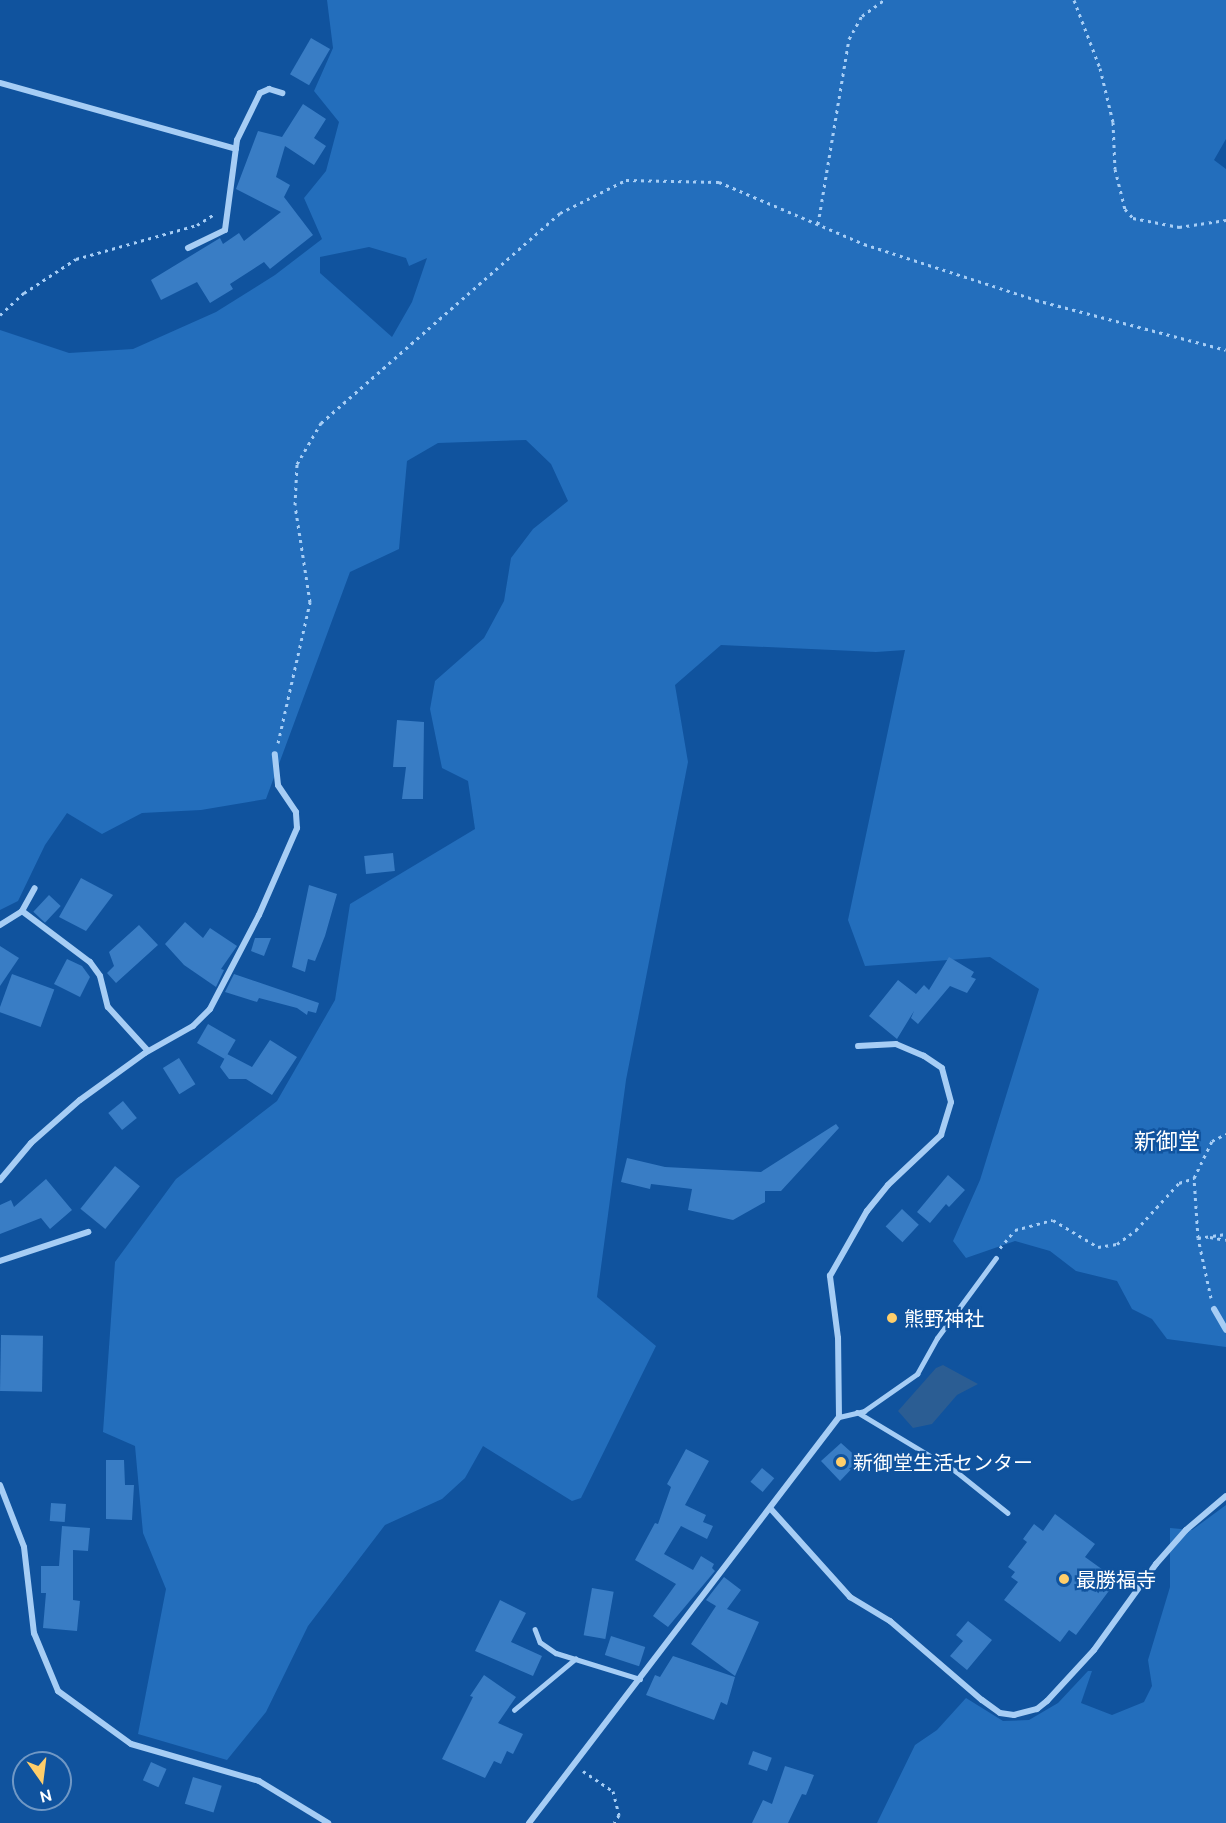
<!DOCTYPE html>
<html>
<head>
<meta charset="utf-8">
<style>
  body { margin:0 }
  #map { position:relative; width:1226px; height:1823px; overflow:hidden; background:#10539e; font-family:Ubuntu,"Noto Sans JP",sans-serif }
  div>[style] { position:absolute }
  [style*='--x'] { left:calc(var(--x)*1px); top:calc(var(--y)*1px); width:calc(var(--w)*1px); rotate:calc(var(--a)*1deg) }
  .green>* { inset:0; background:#236ebc }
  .water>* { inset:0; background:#2b5d93 }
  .building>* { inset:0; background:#397dc5; transform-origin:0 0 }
  .path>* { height:3px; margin-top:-1.5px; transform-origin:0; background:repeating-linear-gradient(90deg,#a6cdf5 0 3px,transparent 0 7.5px) }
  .service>* { height:4.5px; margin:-2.25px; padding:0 2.25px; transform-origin:2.25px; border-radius:2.25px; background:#a6cdf5 }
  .minor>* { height:6px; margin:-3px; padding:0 3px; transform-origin:3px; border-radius:3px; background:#a6cdf5 }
  .dots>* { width:16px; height:16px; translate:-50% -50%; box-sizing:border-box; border:3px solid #10539e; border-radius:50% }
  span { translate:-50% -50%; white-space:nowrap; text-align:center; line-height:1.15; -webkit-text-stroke:5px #10539e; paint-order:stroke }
  .poi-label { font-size:20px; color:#fff }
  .left { translate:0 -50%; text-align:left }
  .quarter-label { font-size:22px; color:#fff }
  .north { position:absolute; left:12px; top:1751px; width:60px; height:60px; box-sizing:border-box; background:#10539e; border:2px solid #7098c5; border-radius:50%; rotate:166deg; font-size:16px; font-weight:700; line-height:24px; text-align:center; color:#fff }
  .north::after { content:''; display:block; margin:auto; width:21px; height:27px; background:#ffce6a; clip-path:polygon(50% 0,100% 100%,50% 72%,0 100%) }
</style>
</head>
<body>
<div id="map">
  <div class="green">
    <div style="clip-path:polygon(evenodd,327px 0,1226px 0,1226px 139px,1214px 160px,1226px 169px,1226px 1347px,1167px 1339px,1152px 1319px,1132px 1309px,1117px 1281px,1076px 1271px,1050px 1251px,1015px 1241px,966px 1258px,953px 1241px,980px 1180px,1039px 989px,990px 957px,865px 966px,848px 920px,905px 650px,876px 652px,721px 645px,675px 685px,688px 762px,626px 1080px,597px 1297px,656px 1346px,581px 1498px,572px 1501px,483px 1446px,465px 1478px,442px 1499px,385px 1525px,308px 1626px,266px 1712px,227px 1760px,138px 1734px,166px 1589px,143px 1533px,135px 1446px,103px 1432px,115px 1262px,176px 1179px,277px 1101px,335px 1000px,350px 904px,475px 829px,468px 781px,442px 768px,430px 709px,435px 681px,484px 638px,504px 601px,511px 558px,533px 529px,568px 501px,551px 464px,526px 440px,438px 443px,407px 461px,399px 549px,350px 572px,266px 799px,201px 810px,142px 813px,102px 834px,67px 813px,45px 845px,18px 901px,0 910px,0 330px,69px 353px,133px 349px,216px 312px,275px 275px,322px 239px,304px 198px,326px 171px,339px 122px,314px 91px,333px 48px,327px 0,369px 247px,406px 258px,409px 266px,427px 258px,412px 302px,392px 337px,320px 273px,320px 257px,369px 247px)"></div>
    <div style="clip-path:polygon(1226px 1505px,1226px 1823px,877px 1823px,915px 1745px,937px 1730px,966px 1698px,1003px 1721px,1029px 1720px,1058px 1703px,1088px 1671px,1092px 1671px,1081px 1703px,1112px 1715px,1144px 1702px,1152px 1686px,1148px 1660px,1170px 1587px,1170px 1528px,1192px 1530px)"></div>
  </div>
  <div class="water">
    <div style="clip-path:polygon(943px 1365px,978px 1384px,957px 1395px,932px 1424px,913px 1428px,898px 1411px,936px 1368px)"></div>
  </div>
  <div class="building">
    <div style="left:311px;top:38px;width:22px;height:42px;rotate:30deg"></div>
    <div style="clip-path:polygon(303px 104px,326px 119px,314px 138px,326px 146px,314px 165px,285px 146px,276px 177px,290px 185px,284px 197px,313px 235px,270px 269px,264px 262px,230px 284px,233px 289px,210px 303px,197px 282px,161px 300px,151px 280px,220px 238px,223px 244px,239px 233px,244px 241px,281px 212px,236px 189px,258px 131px,282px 137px)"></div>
    <div style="clip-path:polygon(397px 720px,424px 722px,423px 799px,402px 799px,406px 767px,393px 767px)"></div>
    <div style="left:393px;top:853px;width:18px;height:29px;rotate:84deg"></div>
    <div style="clip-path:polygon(81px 878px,113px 895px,86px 931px,59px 917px)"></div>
    <div style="clip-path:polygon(309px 885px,337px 894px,325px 936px,315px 961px,308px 959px,305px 972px,292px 967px)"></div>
    <div style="left:49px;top:895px;width:16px;height:23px;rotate:43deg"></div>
    <div style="clip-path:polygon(185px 922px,203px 938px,210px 928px,237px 946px,221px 969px,224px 970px,216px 987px,184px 965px,165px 944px)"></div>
    <div style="clip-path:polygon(139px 925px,158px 945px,116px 983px,107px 973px,114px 966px,109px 952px)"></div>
    <div style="clip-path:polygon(255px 938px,271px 938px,264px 956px,251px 951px)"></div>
    <div style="clip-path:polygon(0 946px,19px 958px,0 986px)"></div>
    <div style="clip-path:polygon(949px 957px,974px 972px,971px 977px,976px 979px,967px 993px,950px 986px,918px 1024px,911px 1018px,914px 1011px,897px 1039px,869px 1016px,898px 980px,916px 994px,924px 985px,929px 990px)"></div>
    <div style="clip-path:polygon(67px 959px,82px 966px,90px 977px,80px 997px,54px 984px)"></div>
    <div style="left:12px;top:974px;width:45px;height:40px;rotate:20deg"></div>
    <div style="clip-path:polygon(234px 974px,319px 1003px,316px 1013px,308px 1011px,307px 1015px,297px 1008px,259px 998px,257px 1002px,225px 992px)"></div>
    <div style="left:208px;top:1024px;width:32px;height:22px;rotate:30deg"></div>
    <div style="clip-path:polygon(270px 1040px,297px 1057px,272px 1095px,246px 1079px,229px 1079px,220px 1067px,227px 1054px,252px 1067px)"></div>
    <div style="left:179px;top:1058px;width:31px;height:19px;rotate:58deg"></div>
    <div style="left:123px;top:1101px;width:22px;height:19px;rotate:51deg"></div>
    <div style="clip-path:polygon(836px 1124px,839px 1128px,781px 1191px,765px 1191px,765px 1202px,733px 1220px,688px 1210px,692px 1189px,651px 1184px,650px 1189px,621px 1182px,627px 1158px,665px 1167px,761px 1172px)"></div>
    <div style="left:115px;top:1166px;width:32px;height:55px;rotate:39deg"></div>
    <div style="clip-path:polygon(948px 1175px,965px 1190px,949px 1207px,946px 1204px,930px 1223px,917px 1212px)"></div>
    <div style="clip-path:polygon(46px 1179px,72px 1210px,50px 1229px,41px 1218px,0 1234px,0 1205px,11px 1200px,14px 1207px)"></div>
    <div style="left:902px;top:1209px;width:23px;height:24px;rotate:43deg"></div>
    <div style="left:1px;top:1335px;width:42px;height:56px;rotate:1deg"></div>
    <div style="clip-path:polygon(841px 1443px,860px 1460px,840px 1481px,821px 1461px)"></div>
    <div style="clip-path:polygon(686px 1449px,709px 1461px,685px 1505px,706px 1515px,703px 1522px,713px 1526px,707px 1539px,681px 1526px,664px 1554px,693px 1570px,701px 1556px,714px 1564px,712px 1568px,715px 1571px,668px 1627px,653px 1616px,676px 1584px,635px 1560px,655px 1523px,658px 1524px,671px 1487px,667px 1484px)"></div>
    <div style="clip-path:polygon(106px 1460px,124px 1460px,125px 1485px,134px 1485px,132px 1520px,106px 1519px)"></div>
    <div style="left:762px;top:1468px;width:16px;height:18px;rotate:40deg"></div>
    <div style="left:51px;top:1503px;width:15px;height:18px;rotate:4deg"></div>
    <div style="clip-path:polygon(1055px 1514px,1095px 1544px,1085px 1557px,1117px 1580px,1076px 1635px,1069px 1630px,1060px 1642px,1004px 1600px,1018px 1582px,1011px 1577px,1015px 1572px,1008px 1567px,1027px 1542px,1023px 1539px,1034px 1524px,1043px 1531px)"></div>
    <div style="clip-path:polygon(62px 1526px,90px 1528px,88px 1551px,73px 1550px,73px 1600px,80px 1601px,77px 1631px,43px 1628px,46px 1593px,41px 1593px,41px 1566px,59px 1566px)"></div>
    <div style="clip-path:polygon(724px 1577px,741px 1590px,727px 1609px,759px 1622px,735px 1676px,691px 1644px,716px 1606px,706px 1600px)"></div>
    <div style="left:592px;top:1588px;width:22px;height:48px;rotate:10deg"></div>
    <div style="clip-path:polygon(500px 1600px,526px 1613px,511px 1642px,542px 1656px,533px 1676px,475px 1651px)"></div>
    <div style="clip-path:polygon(968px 1621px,992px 1640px,967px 1670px,950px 1656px,963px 1641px,956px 1635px)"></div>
    <div style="left:611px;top:1636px;width:36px;height:20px;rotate:18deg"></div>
    <div style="clip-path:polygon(673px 1656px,735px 1677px,727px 1705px,721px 1702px,714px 1720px,646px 1695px,655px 1675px,660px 1677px)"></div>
    <div style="clip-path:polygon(484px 1675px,516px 1697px,498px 1723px,523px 1734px,513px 1754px,507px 1751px,501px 1764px,494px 1761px,485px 1778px,442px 1759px,473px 1697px,470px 1696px)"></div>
    <div style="left:753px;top:1751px;width:20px;height:14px;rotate:20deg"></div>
    <div style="left:151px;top:1762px;width:17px;height:20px;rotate:24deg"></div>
    <div style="clip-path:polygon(785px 1766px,814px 1775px,806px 1795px,802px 1794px,788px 1823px,752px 1823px,763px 1800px,772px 1804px)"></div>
    <div style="left:193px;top:1777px;width:30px;height:28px;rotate:17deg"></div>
  </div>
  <div class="path">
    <div style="--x:1074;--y:0;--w:73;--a:69.1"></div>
    <div style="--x:1100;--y:68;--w:56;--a:76.5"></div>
    <div style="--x:1113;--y:122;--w:47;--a:87.6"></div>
    <div style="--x:1115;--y:169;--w:41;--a:76"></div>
    <div style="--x:1125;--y:209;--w:12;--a:48"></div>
    <div style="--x:1133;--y:218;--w:47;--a:11.1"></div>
    <div style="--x:1179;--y:227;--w:48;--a:-8.5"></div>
    <div style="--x:818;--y:224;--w:188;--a:-80.5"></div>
    <div style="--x:849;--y:39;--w:26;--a:-61"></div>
    <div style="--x:862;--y:16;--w:27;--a:-36"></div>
    <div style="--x:0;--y:315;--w:33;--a:-43"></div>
    <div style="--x:24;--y:293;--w:62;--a:-33.2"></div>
    <div style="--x:76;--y:259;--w:126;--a:-15.7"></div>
    <div style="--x:197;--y:225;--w:22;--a:-32"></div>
    <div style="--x:278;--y:743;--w:145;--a:-77.2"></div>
    <div style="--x:310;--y:602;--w:98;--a:-98.8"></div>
    <div style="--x:295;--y:505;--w:41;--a:-87.2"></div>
    <div style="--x:297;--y:464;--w:48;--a:-59.7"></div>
    <div style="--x:321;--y:423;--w:318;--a:-41.3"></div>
    <div style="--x:560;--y:213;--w:74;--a:-26.6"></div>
    <div style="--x:626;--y:180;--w:93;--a:1.2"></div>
    <div style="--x:719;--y:182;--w:158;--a:23.2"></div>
    <div style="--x:864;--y:244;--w:181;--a:18"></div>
    <div style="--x:1036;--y:300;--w:196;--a:14.7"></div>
    <div style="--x:1210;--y:1237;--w:16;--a:11"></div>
    <div style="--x:1198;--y:1238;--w:28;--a:-8"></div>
    <div style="--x:1000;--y:1248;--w:23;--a:-50"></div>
    <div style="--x:1015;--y:1230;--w:39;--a:-15"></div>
    <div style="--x:1053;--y:1220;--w:52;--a:31"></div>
    <div style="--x:1098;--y:1247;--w:19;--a:-9"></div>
    <div style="--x:1117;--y:1244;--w:24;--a:-36"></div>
    <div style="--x:1136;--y:1230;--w:64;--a:-47.5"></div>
    <div style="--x:1179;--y:1183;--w:16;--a:-18"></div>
    <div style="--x:1211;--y:1298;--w:61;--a:-102.2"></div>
    <div style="--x:1198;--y:1238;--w:60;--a:-93.8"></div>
    <div style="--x:1194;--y:1178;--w:41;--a:-64.1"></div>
    <div style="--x:1212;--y:1141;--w:16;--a:-27"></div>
    <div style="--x:583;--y:1771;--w:36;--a:34"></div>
    <div style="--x:613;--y:1791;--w:25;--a:76"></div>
    <div style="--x:619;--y:1815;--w:9;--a:122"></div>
  </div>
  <div class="service">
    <div style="--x:857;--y:1412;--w:117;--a:31"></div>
    <div style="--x:957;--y:1472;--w:65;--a:38.8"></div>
    <div style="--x:839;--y:1417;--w:26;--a:-13"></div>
    <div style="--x:864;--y:1411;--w:65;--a:-34.9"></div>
    <div style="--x:917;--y:1374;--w:41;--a:-60.9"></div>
    <div style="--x:937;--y:1338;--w:99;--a:-53.6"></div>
    <div style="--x:535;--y:1629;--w:14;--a:69"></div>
    <div style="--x:540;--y:1642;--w:19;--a:35"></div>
    <div style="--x:556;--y:1653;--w:88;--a:17.2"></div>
    <div style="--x:514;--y:1710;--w:80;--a:-39.9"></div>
  </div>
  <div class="minor">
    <div style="--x:0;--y:83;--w:245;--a:15.6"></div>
    <div style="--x:188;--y:248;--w:41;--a:-25.9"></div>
    <div style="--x:225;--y:230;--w:91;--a:-82.4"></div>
    <div style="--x:237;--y:140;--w:52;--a:-63.9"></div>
    <div style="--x:260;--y:93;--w:10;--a:-24"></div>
    <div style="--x:269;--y:89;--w:14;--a:17"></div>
    <div style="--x:22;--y:911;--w:85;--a:36.9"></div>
    <div style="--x:90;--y:962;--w:17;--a:54"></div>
    <div style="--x:100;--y:976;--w:32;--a:76"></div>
    <div style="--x:108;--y:1007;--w:59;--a:47.7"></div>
    <div style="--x:0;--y:925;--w:26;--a:-32"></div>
    <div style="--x:22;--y:911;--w:26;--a:-61"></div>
    <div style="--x:0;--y:1180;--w:48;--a:-50"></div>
    <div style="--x:31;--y:1143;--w:65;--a:-41.3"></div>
    <div style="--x:80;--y:1100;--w:80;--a:-35.9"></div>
    <div style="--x:145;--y:1053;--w:55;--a:-29.4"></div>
    <div style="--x:193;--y:1026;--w:24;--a:-45"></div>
    <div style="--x:210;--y:1009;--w:106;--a:-62.5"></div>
    <div style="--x:259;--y:915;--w:95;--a:-66.4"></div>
    <div style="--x:297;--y:828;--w:16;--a:-94"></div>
    <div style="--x:296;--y:812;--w:32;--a:-124"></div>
    <div style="--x:278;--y:785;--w:31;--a:-96"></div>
    <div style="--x:0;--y:1261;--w:93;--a:-18.2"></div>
    <div style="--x:1214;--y:1309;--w:24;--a:60"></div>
    <div style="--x:0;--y:1485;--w:66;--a:68.8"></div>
    <div style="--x:24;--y:1547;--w:87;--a:83.4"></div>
    <div style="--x:34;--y:1633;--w:63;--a:67.5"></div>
    <div style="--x:58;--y:1691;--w:90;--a:36"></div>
    <div style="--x:131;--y:1744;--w:133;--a:16.1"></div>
    <div style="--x:259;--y:1781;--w:81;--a:31.3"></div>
    <div style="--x:770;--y:1508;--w:120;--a:48"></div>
    <div style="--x:850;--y:1597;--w:47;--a:31"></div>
    <div style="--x:890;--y:1621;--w:121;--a:40.7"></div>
    <div style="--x:982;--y:1700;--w:22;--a:36"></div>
    <div style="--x:1000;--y:1713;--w:14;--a:8"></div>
    <div style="--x:1014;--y:1715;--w:24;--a:-15"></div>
    <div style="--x:1037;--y:1709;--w:13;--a:-39"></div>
    <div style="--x:1047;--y:1701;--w:69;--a:-47.3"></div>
    <div style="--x:1094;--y:1650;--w:106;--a:-54.2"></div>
    <div style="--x:1156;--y:1564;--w:45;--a:-48.6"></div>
    <div style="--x:1186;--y:1530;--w:52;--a:-40.4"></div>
    <div style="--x:529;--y:1823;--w:511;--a:-52.64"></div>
    <div style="--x:839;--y:1417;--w:79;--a:-90.7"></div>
    <div style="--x:838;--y:1338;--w:63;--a:-97.4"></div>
    <div style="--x:830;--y:1276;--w:75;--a:-60.4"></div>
    <div style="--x:867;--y:1211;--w:33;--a:-51"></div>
    <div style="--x:888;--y:1185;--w:73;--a:-43.3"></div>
    <div style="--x:941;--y:1135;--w:34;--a:-73"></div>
    <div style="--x:951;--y:1102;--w:35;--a:-105"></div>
    <div style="--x:942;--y:1068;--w:22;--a:-146"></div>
    <div style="--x:924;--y:1056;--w:30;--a:-157"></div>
    <div style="--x:896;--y:1044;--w:38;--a:177"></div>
  </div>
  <div class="dots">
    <div style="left:892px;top:1318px;background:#ffce6a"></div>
    <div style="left:841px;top:1462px;background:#ffce6a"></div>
    <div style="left:1064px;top:1579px;background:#ffce6a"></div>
  </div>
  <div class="poi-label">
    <span class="left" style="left:904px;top:1318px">熊野神社</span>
    <span class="left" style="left:853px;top:1462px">新御堂生活センター</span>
    <span class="left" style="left:1076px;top:1579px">最勝福寺</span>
  </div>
  <div class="quarter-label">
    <span style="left:1167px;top:1141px">新御堂</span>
  </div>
  <div class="north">N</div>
</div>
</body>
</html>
